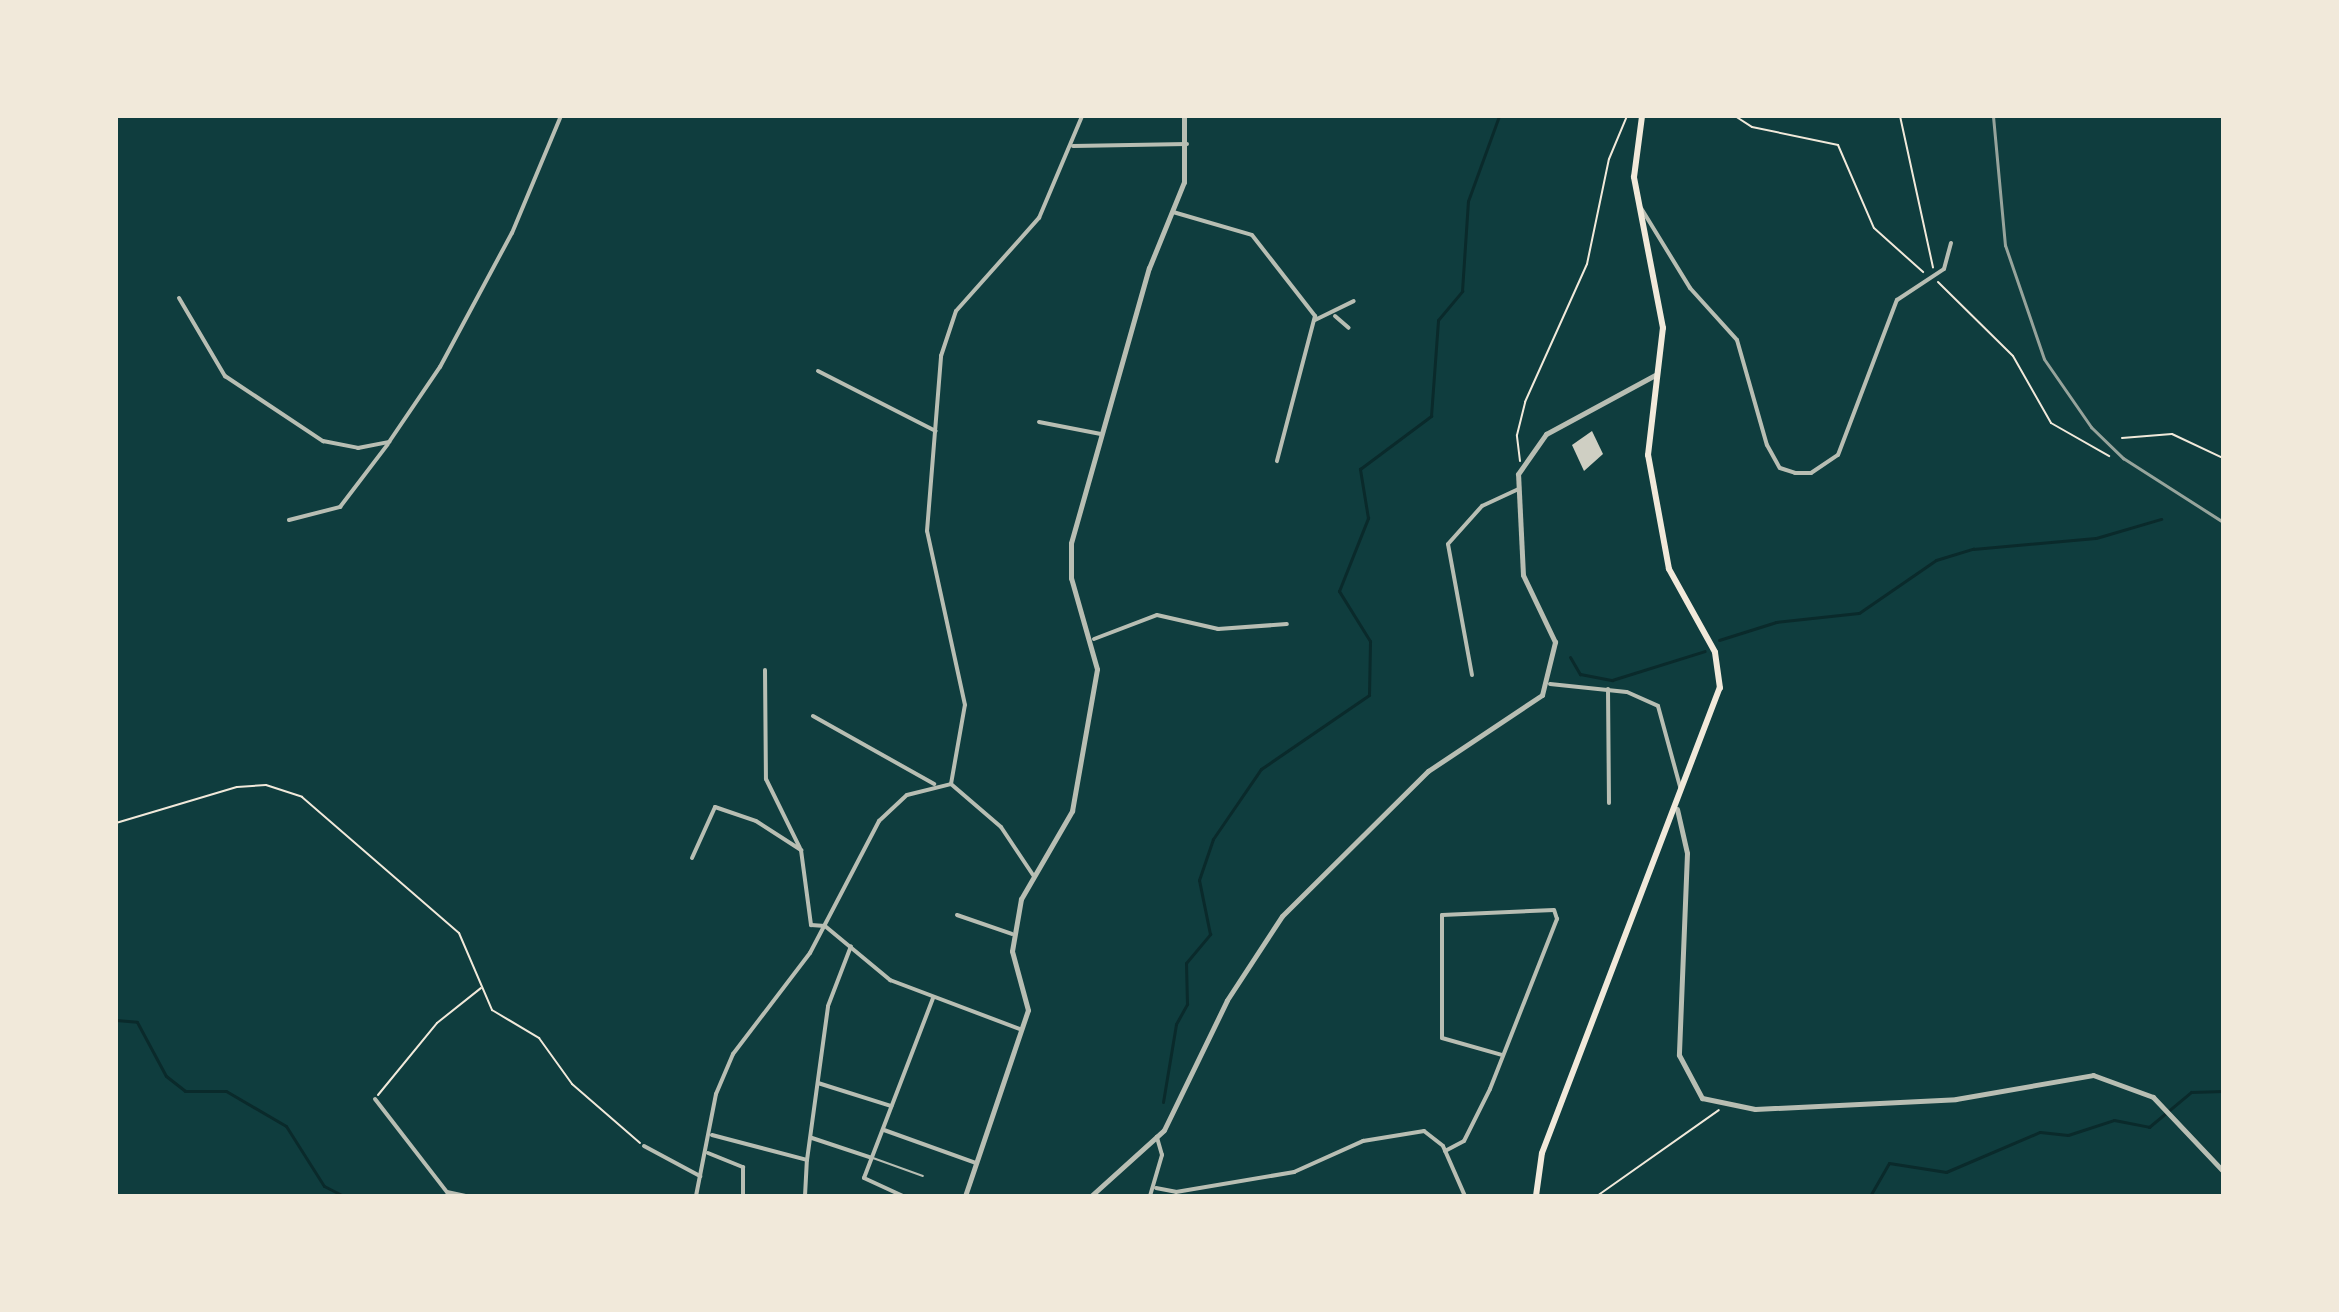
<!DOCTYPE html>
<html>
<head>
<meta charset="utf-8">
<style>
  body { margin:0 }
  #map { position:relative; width:2339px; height:1312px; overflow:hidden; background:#0f3d3e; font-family:Quicksand,sans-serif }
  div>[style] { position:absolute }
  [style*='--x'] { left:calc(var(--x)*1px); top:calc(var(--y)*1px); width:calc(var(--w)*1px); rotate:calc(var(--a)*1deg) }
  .stream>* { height:3px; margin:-1.5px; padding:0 1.5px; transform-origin:1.5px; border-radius:1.5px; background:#0a2a2b }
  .building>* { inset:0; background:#cfcfc3 }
  .path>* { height:2px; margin:-1px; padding:0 1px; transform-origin:1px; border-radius:1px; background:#f1e9da }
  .service>* { height:2px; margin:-1px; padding:0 1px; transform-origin:1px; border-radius:1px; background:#b8beb3 }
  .minor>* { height:4px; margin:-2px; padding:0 2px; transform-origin:2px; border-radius:2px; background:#b8beb3 }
  .tertiary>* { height:5px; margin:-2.5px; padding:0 2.5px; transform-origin:2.5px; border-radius:2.5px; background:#b8beb3 }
  .secondary>* { height:6px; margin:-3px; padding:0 3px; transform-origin:3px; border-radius:3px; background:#f1e9da }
  .rail>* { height:3px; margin:-1.5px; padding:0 1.5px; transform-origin:1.5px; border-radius:1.5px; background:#97a49c }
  span { translate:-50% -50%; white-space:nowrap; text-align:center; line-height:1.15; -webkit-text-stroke:7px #f1e9da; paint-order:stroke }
  .frame { position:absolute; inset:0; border:118px solid #f1e9da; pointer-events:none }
</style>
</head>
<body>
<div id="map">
  <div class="stream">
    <div style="--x:1719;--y:640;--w:60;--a:-17.5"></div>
    <div style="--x:1776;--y:622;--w:83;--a:-6.2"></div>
    <div style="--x:1859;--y:613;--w:93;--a:-34.5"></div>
    <div style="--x:1936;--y:560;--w:39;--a:-17"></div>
    <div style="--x:1973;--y:549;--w:123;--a:-5.1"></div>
    <div style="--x:2096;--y:538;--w:68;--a:-16.3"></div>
    <div style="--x:1570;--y:657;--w:20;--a:60"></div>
    <div style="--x:1580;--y:674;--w:33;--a:11"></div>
    <div style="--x:1612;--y:680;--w:97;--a:-17.3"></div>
    <div style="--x:116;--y:1020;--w:21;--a:5"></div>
    <div style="--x:137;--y:1022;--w:61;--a:61.8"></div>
    <div style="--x:166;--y:1076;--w:24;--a:38"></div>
    <div style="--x:185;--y:1091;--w:41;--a:0"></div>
    <div style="--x:226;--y:1091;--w:69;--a:30.3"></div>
    <div style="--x:286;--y:1126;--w:71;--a:57.7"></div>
    <div style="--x:324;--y:1186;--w:22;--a:27"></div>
    <div style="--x:1163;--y:1102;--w:79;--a:-80.5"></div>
    <div style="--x:1176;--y:1024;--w:23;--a:-61"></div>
    <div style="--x:1187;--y:1004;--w:41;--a:-91.4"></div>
    <div style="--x:1186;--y:963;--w:38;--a:-50"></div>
    <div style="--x:1210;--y:934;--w:55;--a:-101.5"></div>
    <div style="--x:1199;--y:880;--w:43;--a:-71.1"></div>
    <div style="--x:1213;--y:839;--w:85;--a:-55.6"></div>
    <div style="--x:1261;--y:769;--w:131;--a:-34.4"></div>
    <div style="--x:1369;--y:695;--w:54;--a:-88.9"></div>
    <div style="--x:1370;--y:641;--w:59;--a:-121.8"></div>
    <div style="--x:1339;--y:591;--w:79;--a:-68.3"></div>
    <div style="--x:1368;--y:518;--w:50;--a:-99.3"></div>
    <div style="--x:1360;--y:469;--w:89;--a:-36.7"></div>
    <div style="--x:1431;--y:416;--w:96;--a:-85.8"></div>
    <div style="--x:1438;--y:320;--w:38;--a:-50"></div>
    <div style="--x:1462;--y:291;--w:90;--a:-86.2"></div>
    <div style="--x:1468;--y:201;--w:90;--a:-70"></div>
    <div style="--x:1870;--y:1196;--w:38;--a:-60"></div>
    <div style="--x:1889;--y:1163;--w:58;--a:9"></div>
    <div style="--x:1946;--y:1172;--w:102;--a:-23.1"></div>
    <div style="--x:2040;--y:1132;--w:28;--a:6"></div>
    <div style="--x:2068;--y:1135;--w:48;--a:-18.1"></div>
    <div style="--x:2114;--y:1120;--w:36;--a:11"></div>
    <div style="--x:2149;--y:1127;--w:55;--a:-39.8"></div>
    <div style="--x:2191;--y:1092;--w:32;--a:-2"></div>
  </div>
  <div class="building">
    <div style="clip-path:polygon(1592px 431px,1603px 454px,1584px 471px,1572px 445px)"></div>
  </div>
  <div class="path">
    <div style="--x:1735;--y:116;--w:20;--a:33"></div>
    <div style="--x:1752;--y:127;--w:88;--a:11.8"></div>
    <div style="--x:1838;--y:145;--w:90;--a:66.6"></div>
    <div style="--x:1874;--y:228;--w:66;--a:41.9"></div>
    <div style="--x:1900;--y:116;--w:155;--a:77.7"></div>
    <div style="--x:1938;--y:282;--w:105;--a:44.6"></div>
    <div style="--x:2013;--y:356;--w:77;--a:60.4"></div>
    <div style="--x:2051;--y:423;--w:67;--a:29.6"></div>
    <div style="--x:2122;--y:438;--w:50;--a:-4.6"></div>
    <div style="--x:2172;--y:434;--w:56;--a:25.2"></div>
    <div style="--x:1520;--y:461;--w:26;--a:-97"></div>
    <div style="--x:1517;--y:435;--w:34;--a:-76"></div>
    <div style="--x:1525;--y:402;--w:151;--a:-65.8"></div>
    <div style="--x:1587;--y:264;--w:107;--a:-78.2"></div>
    <div style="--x:1609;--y:159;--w:47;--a:-67.3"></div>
    <div style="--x:116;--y:823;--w:126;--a:-16.6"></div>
    <div style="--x:237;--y:787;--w:29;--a:-4"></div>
    <div style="--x:266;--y:785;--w:38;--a:18"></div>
    <div style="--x:302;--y:797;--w:208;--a:40.9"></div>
    <div style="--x:459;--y:933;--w:84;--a:66.8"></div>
    <div style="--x:492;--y:1010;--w:55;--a:30.8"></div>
    <div style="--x:539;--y:1038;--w:57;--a:54.3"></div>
    <div style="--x:572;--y:1084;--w:90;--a:40.9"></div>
    <div style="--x:378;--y:1095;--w:93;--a:-50.7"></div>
    <div style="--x:437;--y:1023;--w:56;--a:-38.5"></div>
    <div style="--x:1597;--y:1196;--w:149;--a:-35.2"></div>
  </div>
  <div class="service">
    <div style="--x:873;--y:1158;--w:53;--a:19.8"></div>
  </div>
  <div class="minor">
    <div style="--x:1073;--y:146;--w:114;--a:-1"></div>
    <div style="--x:1641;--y:208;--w:94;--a:58.5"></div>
    <div style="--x:1690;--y:288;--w:70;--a:47.9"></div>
    <div style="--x:1737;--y:340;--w:109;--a:74.1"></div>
    <div style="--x:1767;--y:445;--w:26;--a:61"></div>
    <div style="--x:1780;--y:468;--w:16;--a:18"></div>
    <div style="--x:1795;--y:473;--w:16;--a:0"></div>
    <div style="--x:1811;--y:473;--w:32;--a:-34"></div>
    <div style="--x:1838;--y:455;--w:166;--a:-69.2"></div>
    <div style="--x:1897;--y:300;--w:56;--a:-33.4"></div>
    <div style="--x:1944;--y:269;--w:27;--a:-75"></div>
    <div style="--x:1173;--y:212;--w:82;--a:16.2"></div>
    <div style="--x:1252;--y:235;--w:103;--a:52.1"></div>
    <div style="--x:1315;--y:316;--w:150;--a:104.7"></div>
    <div style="--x:179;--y:298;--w:91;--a:59.5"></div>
    <div style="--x:225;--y:376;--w:118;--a:33.6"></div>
    <div style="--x:323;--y:441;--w:36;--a:11"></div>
    <div style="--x:358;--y:448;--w:32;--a:-11"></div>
    <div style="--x:389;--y:442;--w:91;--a:-55.8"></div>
    <div style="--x:440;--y:367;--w:152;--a:-61.8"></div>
    <div style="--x:512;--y:233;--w:127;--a:-67.3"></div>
    <div style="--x:1335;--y:316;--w:18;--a:41"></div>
    <div style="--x:1315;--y:320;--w:43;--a:-26"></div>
    <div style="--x:818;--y:371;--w:132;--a:27"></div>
    <div style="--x:1039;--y:422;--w:63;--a:11"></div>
    <div style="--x:289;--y:520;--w:53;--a:-14.3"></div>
    <div style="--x:340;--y:507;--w:79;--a:-52.7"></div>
    <div style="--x:1094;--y:639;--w:67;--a:-20.9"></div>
    <div style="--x:1157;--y:615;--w:63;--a:12.9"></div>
    <div style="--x:1218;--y:629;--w:69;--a:-4.1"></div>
    <div style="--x:765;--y:670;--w:109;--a:89.5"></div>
    <div style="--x:766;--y:779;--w:77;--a:63.8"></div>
    <div style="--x:1472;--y:675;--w:133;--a:-100.4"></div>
    <div style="--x:1448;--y:544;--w:51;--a:-48.2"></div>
    <div style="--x:1482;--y:506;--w:38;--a:-25"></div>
    <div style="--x:1550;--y:684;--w:77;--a:5.9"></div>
    <div style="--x:1627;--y:692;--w:34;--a:24"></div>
    <div style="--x:1658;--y:706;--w:87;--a:74.7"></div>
    <div style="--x:1608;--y:689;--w:114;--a:89.5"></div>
    <div style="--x:813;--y:716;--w:139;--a:29.3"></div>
    <div style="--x:951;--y:784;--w:80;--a:-80"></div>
    <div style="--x:965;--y:705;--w:178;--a:-102.3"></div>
    <div style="--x:927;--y:531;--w:176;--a:-85.4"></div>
    <div style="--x:941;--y:356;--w:47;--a:-71.6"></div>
    <div style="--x:956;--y:311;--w:125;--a:-48.3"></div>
    <div style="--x:1039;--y:218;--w:111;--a:-67.1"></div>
    <div style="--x:951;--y:784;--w:66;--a:40.7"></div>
    <div style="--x:1001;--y:827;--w:58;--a:56.3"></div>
    <div style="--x:692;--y:858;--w:56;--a:-65.7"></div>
    <div style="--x:715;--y:807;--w:43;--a:18.9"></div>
    <div style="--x:756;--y:821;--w:54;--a:32.8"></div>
    <div style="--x:801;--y:850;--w:76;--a:82.4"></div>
    <div style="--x:811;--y:925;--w:14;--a:4"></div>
    <div style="--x:825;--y:926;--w:85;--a:39.7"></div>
    <div style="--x:890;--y:980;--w:139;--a:20.7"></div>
    <div style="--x:957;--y:915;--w:58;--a:19.1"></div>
    <div style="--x:818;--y:1083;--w:77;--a:17.5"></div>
    <div style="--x:375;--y:1099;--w:118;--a:52.3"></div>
    <div style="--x:447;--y:1192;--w:19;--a:12"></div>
    <div style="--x:884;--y:1130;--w:98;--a:19.7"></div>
    <div style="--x:712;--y:1135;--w:98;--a:14.7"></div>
    <div style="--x:807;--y:1160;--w:155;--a:-82.2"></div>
    <div style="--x:828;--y:1006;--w:64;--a:-69"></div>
    <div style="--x:812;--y:1138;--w:63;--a:18.4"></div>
    <div style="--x:644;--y:1146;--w:64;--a:28.2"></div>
    <div style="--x:1445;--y:1151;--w:21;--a:-28"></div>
    <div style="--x:1464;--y:1141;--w:58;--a:-63.4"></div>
    <div style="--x:1490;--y:1089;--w:183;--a:-68.5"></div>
    <div style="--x:1557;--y:919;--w:9;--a:-108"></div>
    <div style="--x:1554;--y:910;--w:112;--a:177.4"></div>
    <div style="--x:1442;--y:915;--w:123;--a:90"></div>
    <div style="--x:1442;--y:1038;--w:62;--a:15.8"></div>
    <div style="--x:708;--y:1153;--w:38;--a:22"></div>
    <div style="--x:743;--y:1167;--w:29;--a:90"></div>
    <div style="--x:1156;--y:1188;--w:20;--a:11"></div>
    <div style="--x:1176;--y:1192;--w:120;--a:-9.6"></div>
    <div style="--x:1294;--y:1172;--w:76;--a:-24.2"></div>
    <div style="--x:1363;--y:1141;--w:62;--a:-9.3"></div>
    <div style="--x:1424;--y:1131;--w:24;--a:38"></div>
    <div style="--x:1443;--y:1146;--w:55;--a:66.3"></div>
    <div style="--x:696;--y:1196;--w:104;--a:-78.9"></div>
    <div style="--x:716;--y:1094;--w:43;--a:-67"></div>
    <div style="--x:733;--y:1054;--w:127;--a:-52.7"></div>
    <div style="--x:810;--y:953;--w:149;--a:-62.4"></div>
    <div style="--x:879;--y:821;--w:38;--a:-43"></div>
    <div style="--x:907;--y:795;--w:45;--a:-14"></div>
    <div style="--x:805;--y:1196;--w:36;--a:-87"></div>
    <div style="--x:903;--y:1196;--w:43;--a:-155.2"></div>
    <div style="--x:864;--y:1178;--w:193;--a:-69"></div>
    <div style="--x:1150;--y:1196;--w:43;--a:-73.7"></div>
    <div style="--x:1162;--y:1155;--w:19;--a:-106"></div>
  </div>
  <div class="tertiary">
    <div style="--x:1677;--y:809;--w:45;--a:77.2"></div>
    <div style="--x:1687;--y:853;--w:202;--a:92.3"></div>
    <div style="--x:1679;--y:1055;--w:49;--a:61.9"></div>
    <div style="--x:1702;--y:1098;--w:54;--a:11.7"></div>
    <div style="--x:1755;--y:1109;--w:201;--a:-2.8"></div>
    <div style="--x:1956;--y:1099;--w:139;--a:-9.9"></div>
    <div style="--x:2093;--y:1075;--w:64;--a:20.1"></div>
    <div style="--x:2153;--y:1097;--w:102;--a:46.6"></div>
    <div style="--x:965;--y:1196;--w:196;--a:-71.3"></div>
    <div style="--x:1028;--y:1010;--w:61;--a:-105.2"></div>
    <div style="--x:1012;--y:951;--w:53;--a:-80.2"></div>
    <div style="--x:1021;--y:899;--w:102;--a:-59.9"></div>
    <div style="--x:1072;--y:811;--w:144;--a:-80"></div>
    <div style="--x:1097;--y:669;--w:95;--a:-105.9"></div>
    <div style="--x:1071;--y:578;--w:35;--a:-90"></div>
    <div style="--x:1071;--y:543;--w:286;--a:-74.2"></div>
    <div style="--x:1149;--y:268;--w:93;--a:-67.9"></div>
    <div style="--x:1184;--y:182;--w:66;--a:-90"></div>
    <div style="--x:1091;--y:1196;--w:98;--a:-42.1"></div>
    <div style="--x:1164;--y:1130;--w:144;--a:-64.1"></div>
    <div style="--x:1227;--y:1000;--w:100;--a:-56.8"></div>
    <div style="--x:1282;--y:916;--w:206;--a:-44.8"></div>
    <div style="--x:1428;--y:771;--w:137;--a:-33.7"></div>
    <div style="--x:1542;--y:695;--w:55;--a:-76.2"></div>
    <div style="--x:1555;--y:642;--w:74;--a:-115.5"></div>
    <div style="--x:1523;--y:575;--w:101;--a:-92.8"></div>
    <div style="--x:1518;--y:474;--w:49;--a:-55"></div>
    <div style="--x:1546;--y:434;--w:124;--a:-28.4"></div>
  </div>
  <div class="secondary">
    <div style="--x:1536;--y:1196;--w:43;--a:-82.1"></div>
    <div style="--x:1542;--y:1153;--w:498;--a:-69.1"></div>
    <div style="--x:1720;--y:688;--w:36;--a:-98"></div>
    <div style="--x:1715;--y:652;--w:95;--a:-119"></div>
    <div style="--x:1669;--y:569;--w:116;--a:-100.4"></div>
    <div style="--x:1648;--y:455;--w:128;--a:-83.3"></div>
    <div style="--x:1663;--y:328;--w:154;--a:-100.9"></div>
    <div style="--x:1634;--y:177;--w:62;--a:-82.5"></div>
  </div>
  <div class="rail">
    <div style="--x:1993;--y:116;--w:130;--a:84.7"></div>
    <div style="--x:2005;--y:245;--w:120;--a:71.1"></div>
    <div style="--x:2044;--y:359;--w:83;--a:55.3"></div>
    <div style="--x:2091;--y:427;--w:45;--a:44.1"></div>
    <div style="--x:2123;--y:458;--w:119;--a:32.6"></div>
  </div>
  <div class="frame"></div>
</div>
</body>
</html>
